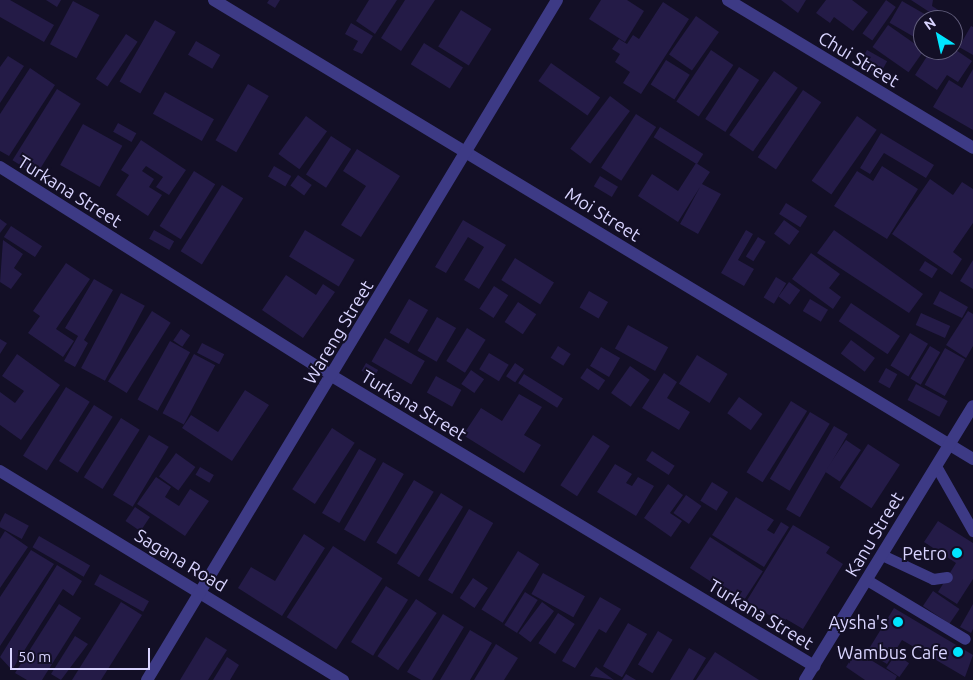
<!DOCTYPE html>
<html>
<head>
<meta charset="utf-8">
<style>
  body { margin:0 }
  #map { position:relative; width:973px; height:680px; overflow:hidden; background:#130f26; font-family:Ubuntu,sans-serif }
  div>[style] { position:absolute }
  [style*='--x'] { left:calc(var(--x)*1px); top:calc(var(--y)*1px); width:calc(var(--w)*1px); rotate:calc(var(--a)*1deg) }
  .building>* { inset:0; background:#241b47; transform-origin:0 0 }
  .service>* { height:11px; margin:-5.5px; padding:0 5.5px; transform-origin:5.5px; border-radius:5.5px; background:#3d3a85 }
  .minor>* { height:12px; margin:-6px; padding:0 6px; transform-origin:6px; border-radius:6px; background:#3d3a85 }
  .dots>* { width:14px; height:14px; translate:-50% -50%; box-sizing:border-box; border:2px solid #130f26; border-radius:50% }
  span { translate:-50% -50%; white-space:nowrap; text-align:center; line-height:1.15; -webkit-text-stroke:4px #130f26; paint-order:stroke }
  .street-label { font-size:18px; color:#d9d4ff }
  .poi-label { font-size:18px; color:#d9d4ff }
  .right { translate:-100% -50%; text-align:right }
  .north { position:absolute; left:913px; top:10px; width:50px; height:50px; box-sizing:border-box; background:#130f26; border:1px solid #625e7d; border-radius:50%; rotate:325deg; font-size:14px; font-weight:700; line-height:20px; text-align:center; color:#d9d4ff }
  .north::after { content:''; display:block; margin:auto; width:18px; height:22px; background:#00e5ff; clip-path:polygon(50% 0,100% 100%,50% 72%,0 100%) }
  .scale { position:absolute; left:10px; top:648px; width:140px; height:22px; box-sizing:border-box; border:2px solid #d9d4ff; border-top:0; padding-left:6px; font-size:15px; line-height:18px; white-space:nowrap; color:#d9d4ff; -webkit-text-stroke:4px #130f26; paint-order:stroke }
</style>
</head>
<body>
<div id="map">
  <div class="building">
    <div style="clip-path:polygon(0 0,10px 0,54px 25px,44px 42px,0 17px)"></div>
    <div style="clip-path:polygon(46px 0,61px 0,57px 7px)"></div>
    <div style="clip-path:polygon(269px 0,280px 0,275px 8px,267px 3px)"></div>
    <div style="clip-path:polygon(369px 0,397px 0,375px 34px,356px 21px)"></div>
    <div style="clip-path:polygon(405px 0,435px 0,401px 51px,381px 38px)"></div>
    <div style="clip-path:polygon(601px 0,627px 0,644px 11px,625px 42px,589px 19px)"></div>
    <div style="clip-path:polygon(781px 0,806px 0,798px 13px)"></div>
    <div style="clip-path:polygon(826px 0,852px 0,868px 12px,853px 31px,834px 17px,830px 23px,816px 13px)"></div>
    <div style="left:886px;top:0;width:12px;height:41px;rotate:35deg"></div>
    <div style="clip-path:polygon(911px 0,933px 0,932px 6px,946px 15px,946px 20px,931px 20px,934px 15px)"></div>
    <div style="left:73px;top:1px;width:30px;height:49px;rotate:28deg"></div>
    <div style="left:902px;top:1px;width:30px;height:25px;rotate:30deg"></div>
    <div style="clip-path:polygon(663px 2px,689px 19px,641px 94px,623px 83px,630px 72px,615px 62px,620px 54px,612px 49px,619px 39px,627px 44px,633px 35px,639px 39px)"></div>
    <div style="left:461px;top:10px;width:36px;height:43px;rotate:32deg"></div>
    <div style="left:696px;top:16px;width:28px;height:47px;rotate:35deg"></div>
    <div style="left:155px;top:20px;width:24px;height:71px;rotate:30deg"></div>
    <div style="clip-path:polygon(351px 23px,373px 36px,362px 54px,353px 50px,358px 41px,345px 34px)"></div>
    <div style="left:888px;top:25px;width:44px;height:27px;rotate:35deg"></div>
    <div style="clip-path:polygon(953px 25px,960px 30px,953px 41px)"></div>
    <div style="clip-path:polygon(971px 26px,973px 27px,973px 55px,959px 47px)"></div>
    <div style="left:126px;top:34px;width:14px;height:54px;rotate:34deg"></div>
    <div style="left:196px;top:41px;width:28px;height:16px;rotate:30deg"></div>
    <div style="left:424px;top:43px;width:46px;height:25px;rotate:32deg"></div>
    <div style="clip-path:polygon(953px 48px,972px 61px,958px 82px,947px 75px,937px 90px,915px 75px,931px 50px)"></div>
    <div style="left:711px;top:50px;width:27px;height:62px;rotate:34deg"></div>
    <div style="left:867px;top:50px;width:23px;height:16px;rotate:29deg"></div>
    <div style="clip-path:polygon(8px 56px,24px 66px,0 103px,0 67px)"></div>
    <div style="left:666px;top:60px;width:28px;height:29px;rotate:32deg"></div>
    <div style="left:551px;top:63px;width:60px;height:22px;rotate:35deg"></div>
    <div style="left:739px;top:67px;width:24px;height:62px;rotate:33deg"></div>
    <div style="clip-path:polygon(30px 68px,55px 85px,9px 156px,0 151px,0 114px)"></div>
    <div style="clip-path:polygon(973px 69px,973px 130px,933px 107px,949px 80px,962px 88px)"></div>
    <div style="left:774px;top:71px;width:29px;height:78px;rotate:35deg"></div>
    <div style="left:248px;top:84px;width:24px;height:65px;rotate:30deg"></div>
    <div style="left:57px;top:89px;width:28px;height:84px;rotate:32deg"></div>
    <div style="left:803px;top:90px;width:22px;height:81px;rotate:34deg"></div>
    <div style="left:165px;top:92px;width:56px;height:25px;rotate:29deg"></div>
    <div style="left:610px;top:96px;width:25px;height:66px;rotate:37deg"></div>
    <div style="left:636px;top:114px;width:24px;height:64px;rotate:33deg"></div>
    <div style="left:306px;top:116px;width:26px;height:47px;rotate:36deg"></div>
    <div style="left:857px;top:116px;width:24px;height:79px;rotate:35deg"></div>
    <div style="left:118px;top:123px;width:21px;height:10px;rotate:29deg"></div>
    <div style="left:83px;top:124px;width:45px;height:47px;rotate:29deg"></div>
    <div style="left:660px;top:127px;width:51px;height:12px;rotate:32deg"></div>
    <div style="clip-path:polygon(881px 133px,934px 165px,926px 178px,884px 153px,870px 174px,860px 168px)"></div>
    <div style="left:331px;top:136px;width:24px;height:46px;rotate:33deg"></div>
    <div style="clip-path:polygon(141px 140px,186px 170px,169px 195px,156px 187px,163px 177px,146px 166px,142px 171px,154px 179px,149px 187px,162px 195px,148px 216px,116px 195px,129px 175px,121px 170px)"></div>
    <div style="clip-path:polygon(357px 149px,400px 176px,361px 237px,341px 225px,366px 186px,343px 171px)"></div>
    <div style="clip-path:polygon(696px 163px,710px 172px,702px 184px,721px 194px,698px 234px,680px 224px,700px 187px,678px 222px,638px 196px,652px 174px,678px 191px)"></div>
    <div style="left:274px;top:166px;width:20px;height:12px;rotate:30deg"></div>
    <div style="clip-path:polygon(882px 166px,918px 189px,887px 239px,834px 206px,857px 171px,873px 181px)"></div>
    <div style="left:194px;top:171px;width:25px;height:65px;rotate:32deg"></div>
    <div style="left:298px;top:175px;width:17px;height:13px;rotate:36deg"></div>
    <div style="left:600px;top:176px;width:21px;height:12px;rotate:31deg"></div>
    <div style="clip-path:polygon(930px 179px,953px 195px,962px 182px,973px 189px,973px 223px,953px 252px,962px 259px,952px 275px,892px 234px)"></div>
    <div style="left:222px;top:185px;width:25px;height:78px;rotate:32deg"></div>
    <div style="left:786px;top:203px;width:25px;height:13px;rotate:32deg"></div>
    <div style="clip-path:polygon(0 219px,7px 224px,0 233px)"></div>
    <div style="clip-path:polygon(463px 220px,506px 245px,479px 289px,464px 280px,484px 247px,468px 237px,446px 273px,435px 267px)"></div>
    <div style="left:784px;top:220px;width:19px;height:17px;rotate:36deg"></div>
    <div style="left:11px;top:226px;width:37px;height:13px;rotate:33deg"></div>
    <div style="left:154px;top:230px;width:23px;height:10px;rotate:29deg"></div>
    <div style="left:305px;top:230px;width:58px;height:31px;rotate:31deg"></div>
    <div style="clip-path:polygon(746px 230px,753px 234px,738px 260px,754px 269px,744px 286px,721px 273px)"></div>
    <div style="clip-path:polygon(834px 230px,923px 294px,909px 313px,817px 253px)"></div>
    <div style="left:758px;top:237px;width:9px;height:23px;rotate:32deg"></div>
    <div style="clip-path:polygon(3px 240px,23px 254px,14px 268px,22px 274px,11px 289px,0 282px)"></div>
    <div style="clip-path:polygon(811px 253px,840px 274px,829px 288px,841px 297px,833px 309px,792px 279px)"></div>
    <div style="left:515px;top:258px;width:46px;height:26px;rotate:32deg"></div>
    <div style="clip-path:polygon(973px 260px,973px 289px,960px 281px)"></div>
    <div style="left:925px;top:261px;width:15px;height:11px;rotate:32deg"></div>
    <div style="clip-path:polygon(66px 263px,90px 279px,56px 329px,74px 341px,63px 357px,28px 333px,40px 316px,33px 311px)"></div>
    <div style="clip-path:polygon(286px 275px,316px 295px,323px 284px,335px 292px,303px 338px,262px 310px)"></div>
    <div style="left:776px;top:277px;width:12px;height:24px;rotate:31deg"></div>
    <div style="clip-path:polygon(94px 279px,113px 290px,84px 340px,88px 343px,75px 367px,64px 361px,78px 336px,65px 328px)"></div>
    <div style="left:789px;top:282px;width:14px;height:18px;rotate:36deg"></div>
    <div style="left:494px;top:286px;width:17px;height:27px;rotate:33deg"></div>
    <div style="left:589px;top:291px;width:22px;height:19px;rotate:30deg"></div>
    <div style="clip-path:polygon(940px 291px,968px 307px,962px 318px,933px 304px)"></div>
    <div style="left:121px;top:293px;width:27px;height:85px;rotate:28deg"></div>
    <div style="left:409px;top:299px;width:22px;height:39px;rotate:30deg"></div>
    <div style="left:810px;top:299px;width:21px;height:14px;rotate:31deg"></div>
    <div style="left:518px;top:302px;width:22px;height:24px;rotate:34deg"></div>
    <div style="left:851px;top:303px;width:59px;height:22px;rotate:34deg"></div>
    <div style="left:152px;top:311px;width:22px;height:83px;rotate:32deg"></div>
    <div style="clip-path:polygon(968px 311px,973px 314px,973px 346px,966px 358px,946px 345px)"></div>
    <div style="left:921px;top:313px;width:32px;height:13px;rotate:24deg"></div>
    <div style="left:437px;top:317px;width:22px;height:39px;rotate:30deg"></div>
    <div style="left:628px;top:325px;width:46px;height:27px;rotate:29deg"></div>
    <div style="left:467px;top:328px;width:22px;height:39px;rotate:32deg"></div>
    <div style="left:181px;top:329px;width:11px;height:14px;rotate:34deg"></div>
    <div style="left:910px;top:333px;width:21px;height:38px;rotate:31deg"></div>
    <div style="left:385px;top:338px;width:46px;height:27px;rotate:30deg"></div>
    <div style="clip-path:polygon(0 339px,7px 343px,0 354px)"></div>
    <div style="left:851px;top:340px;width:30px;height:17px;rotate:37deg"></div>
    <div style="left:170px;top:341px;width:23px;height:67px;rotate:29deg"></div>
    <div style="left:202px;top:343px;width:25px;height:11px;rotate:27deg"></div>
    <div style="left:558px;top:346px;width:15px;height:14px;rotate:32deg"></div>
    <div style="left:930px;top:346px;width:12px;height:38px;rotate:31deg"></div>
    <div style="left:601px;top:347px;width:22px;height:22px;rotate:30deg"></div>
    <div style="left:945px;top:348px;width:23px;height:42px;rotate:29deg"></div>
    <div style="left:489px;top:353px;width:23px;height:19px;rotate:31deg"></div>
    <div style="clip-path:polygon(17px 354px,60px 385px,21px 440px,0 425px,0 392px,15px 403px,24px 391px,2px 376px)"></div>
    <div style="left:194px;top:354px;width:24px;height:67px;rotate:28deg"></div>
    <div style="left:697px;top:355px;width:36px;height:34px;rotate:32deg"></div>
    <div style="left:366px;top:363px;width:14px;height:9px;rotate:30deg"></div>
    <div style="left:515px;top:363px;width:11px;height:16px;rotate:34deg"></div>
    <div style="left:630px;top:366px;width:24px;height:33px;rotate:35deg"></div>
    <div style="left:587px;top:368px;width:22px;height:12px;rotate:34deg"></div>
    <div style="left:886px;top:368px;width:13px;height:16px;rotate:29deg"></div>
    <div style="left:471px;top:370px;width:16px;height:17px;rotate:35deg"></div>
    <div style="clip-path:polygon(664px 373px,677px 382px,667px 398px,690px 412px,679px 430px,642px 408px)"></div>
    <div style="left:524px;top:374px;width:46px;height:11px;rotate:32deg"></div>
    <div style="left:436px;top:376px;width:29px;height:19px;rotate:29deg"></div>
    <div style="left:916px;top:384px;width:36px;height:18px;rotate:28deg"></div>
    <div style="left:66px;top:387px;width:28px;height:81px;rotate:32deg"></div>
    <div style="clip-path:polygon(245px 390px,269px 405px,232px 461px,182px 428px,191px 415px,218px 432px)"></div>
    <div style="clip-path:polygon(519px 394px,542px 407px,524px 435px,541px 445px,524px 473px,463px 435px,481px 408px,502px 421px)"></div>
    <div style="left:739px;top:397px;width:29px;height:20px;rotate:36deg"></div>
    <div style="left:791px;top:401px;width:19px;height:84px;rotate:32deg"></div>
    <div style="left:94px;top:405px;width:22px;height:66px;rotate:32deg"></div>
    <div style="left:810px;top:412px;width:23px;height:78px;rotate:31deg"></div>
    <div style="left:121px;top:418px;width:22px;height:70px;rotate:32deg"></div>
    <div style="left:834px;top:426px;width:16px;height:96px;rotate:30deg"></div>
    <div style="left:332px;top:428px;width:27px;height:73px;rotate:33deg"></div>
    <div style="left:149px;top:435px;width:23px;height:70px;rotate:31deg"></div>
    <div style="left:593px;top:435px;width:20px;height:60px;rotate:33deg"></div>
    <div style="left:846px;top:440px;width:18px;height:38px;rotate:34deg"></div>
    <div style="left:868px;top:444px;width:38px;height:52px;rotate:33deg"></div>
    <div style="left:359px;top:449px;width:20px;height:74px;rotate:30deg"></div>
    <div style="left:652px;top:451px;width:27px;height:11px;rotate:33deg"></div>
    <div style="left:176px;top:453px;width:24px;height:29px;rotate:36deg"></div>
    <div style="left:383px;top:462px;width:24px;height:78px;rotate:30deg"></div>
    <div style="clip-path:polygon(615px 464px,632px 474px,626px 483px,632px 486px,638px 477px,654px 486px,636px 516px,597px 492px)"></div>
    <div style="left:200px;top:467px;width:16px;height:9px;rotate:30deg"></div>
    <div style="clip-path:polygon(156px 477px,171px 487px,165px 497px,179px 506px,190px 489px,209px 501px,185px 536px,137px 504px)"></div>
    <div style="left:414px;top:480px;width:23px;height:73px;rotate:31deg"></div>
    <div style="left:712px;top:482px;width:19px;height:22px;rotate:32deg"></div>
    <div style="clip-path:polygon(668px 484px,683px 495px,670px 513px,682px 521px,671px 537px,644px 518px)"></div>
    <div style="left:441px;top:493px;width:26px;height:83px;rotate:32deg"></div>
    <div style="left:686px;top:495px;width:19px;height:22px;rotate:35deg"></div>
    <div style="clip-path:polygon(736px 497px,774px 520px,767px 530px,774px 534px,781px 522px,789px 527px,764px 567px,712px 535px)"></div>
    <div style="left:135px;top:507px;width:18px;height:17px;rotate:34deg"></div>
    <div style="left:469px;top:509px;width:28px;height:82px;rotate:30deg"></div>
    <div style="left:5px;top:513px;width:27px;height:15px;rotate:28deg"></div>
    <div style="clip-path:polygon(938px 521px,973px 543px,973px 579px,957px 604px,938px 592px,956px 563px,924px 542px)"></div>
    <div style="clip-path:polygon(793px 525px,830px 547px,826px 553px,843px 564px,803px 629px,786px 619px,783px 623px,746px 602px)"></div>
    <div style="clip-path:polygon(5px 531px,28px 547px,0 588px,0 539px)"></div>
    <div style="clip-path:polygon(304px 534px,325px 548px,282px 616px,238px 588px,251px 567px,275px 581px)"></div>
    <div style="left:39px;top:536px;width:59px;height:13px;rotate:30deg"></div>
    <div style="left:710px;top:537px;width:63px;height:37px;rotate:33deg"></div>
    <div style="left:333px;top:546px;width:59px;height:85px;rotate:33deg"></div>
    <div style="clip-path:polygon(31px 550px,54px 564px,0 646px,0 597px)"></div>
    <div style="left:518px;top:551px;width:25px;height:69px;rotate:32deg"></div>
    <div style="clip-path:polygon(57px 565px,82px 581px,73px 596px,63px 589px,12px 670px,0 657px)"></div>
    <div style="left:543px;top:573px;width:48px;height:24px;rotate:29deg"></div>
    <div style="left:100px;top:574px;width:56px;height:12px;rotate:29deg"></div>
    <div style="left:473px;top:578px;width:18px;height:24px;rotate:34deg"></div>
    <div style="left:386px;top:586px;width:26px;height:66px;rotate:32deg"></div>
    <div style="left:933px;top:591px;width:32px;height:18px;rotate:34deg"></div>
    <div style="left:525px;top:592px;width:15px;height:39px;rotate:32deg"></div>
    <div style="clip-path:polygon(600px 597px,621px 609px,606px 633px,599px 629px,575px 668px,562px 661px)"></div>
    <div style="left:416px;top:599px;width:25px;height:69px;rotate:34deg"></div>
    <div style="clip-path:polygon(121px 602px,142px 615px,101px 680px,72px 680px)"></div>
    <div style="left:542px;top:602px;width:15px;height:39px;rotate:37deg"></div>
    <div style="clip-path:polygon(59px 604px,81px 618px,42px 680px,27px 680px,15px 673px)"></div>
    <div style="clip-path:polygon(973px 604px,973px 629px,971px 633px,960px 627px)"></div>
    <div style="clip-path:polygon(894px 608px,973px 655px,965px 677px,902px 640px,887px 664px,867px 652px)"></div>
    <div style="left:558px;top:613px;width:20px;height:36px;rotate:33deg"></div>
    <div style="clip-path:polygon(443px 614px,464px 627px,432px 680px,421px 680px,407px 672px)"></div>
    <div style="left:628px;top:623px;width:22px;height:50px;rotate:30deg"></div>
    <div style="clip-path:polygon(470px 630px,492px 643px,470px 680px,440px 680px)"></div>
    <div style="left:658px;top:631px;width:17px;height:39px;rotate:31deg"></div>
    <div style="clip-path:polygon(75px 636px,88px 644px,61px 680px,51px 674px)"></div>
    <div style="clip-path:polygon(206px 637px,227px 650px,208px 680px,180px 680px)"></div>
    <div style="clip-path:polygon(496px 644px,518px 658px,504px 680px,474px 680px)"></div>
    <div style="clip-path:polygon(689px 648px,706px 658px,693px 680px,670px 680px)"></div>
    <div style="clip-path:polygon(856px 651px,897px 676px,895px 680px,865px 680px,846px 667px)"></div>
    <div style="clip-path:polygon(715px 652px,759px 680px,696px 680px)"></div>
    <div style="left:896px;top:654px;width:16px;height:17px;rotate:35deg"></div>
    <div style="clip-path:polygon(227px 657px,239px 665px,230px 680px,213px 680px)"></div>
    <div style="clip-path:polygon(596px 667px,614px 680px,590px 676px)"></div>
    <div style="clip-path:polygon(626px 674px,636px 680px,622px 680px)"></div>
  </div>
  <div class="service">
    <div style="--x:936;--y:466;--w:75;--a:60.4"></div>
    <div style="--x:882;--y:555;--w:56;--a:25.2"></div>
    <div style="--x:933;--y:579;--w:14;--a:-8"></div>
    <div style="--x:867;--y:580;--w:114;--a:31"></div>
  </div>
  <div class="minor">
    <div style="--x:214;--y:0;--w:887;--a:31.16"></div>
    <div style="--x:728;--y:0;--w:286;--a:31.1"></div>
    <div style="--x:0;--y:167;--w:392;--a:32.2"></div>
    <div style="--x:332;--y:376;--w:563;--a:31.03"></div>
    <div style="--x:0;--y:471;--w:402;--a:31.4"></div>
    <div style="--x:147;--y:680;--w:794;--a:-58.91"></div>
    <div style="--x:805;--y:680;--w:321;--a:-58.5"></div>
  </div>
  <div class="dots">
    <div style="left:957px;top:553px;background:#00e5ff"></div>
    <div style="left:898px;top:622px;background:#00e5ff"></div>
    <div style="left:958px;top:652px;background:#00e5ff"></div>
  </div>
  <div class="street-label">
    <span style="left:859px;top:59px;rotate:31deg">Chui Street</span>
    <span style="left:70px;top:191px;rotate:32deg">Turkana Street</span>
    <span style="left:603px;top:214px;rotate:32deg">Moi Street</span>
    <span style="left:338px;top:332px;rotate:-59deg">Wareng Street</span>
    <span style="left:414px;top:405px;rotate:31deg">Turkana Street</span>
    <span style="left:874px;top:534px;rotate:-59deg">Kanu Street</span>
    <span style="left:181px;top:560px;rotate:31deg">Sagana Road</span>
    <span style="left:761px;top:614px;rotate:31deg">Turkana Street</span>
  </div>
  <div class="poi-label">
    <span class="right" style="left:947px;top:553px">Petro</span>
    <span class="right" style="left:888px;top:622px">Aysha's</span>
    <span class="right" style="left:948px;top:652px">Wambus Cafe</span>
  </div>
  <div class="north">N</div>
  <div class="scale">50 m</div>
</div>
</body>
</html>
